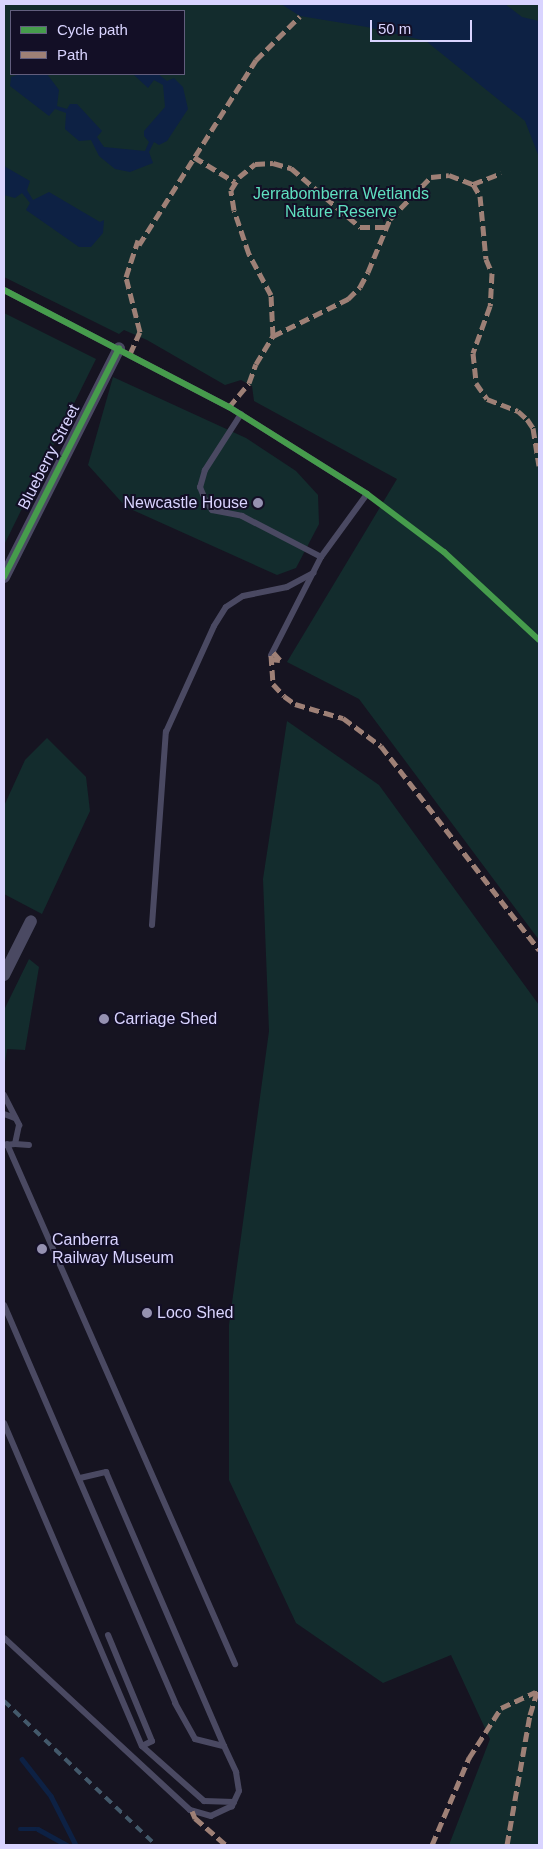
<!DOCTYPE html>
<html>
<head>
<meta charset="utf-8">
<style>
  body { margin:0 }
  #map { position:relative; width:543px; height:1849px; overflow:hidden; background:#161421; font-family:Helvetica,sans-serif }
  div>[style] { position:absolute }
  [style*='--x'] { left:calc(var(--x)*1px); top:calc(var(--y)*1px); width:calc(var(--w)*1px); rotate:calc(var(--a)*1deg) }
  .green>* { inset:0; background:#132c2d }
  .water>* { inset:0; background:#0d2144 }
  .stream>* { height:4.5px; margin:-2.25px; padding:0 2.25px; transform-origin:2.25px; border-radius:2.25px; background:#0d2144 }
  .lane>* { height:6px; margin:-3px; padding:0 3px; transform-origin:3px; border-radius:3px; background:#4a4962 }
  .street>* { height:12px; margin:-6px; padding:0 6px; transform-origin:6px; border-radius:6px; background:#4a4962 }
  .rail>* { height:4px; margin-top:-2px; transform-origin:0; background:repeating-linear-gradient(90deg,#43596b 0 8px,transparent 0 14px) }
  .quiet>* { height:5px; margin-top:-2.5px; transform-origin:0; background:repeating-linear-gradient(90deg,#9e8076 0 10px,transparent 0 15px) }
  .cycleway>* { height:6px; margin:-3px; padding:0 3px; transform-origin:3px; border-radius:3px; background:#469c4c }
  .dots>* { width:14px; height:14px; translate:-50% -50%; box-sizing:border-box; border:2px solid #130f26; border-radius:50% }
  span { translate:-50% -50%; white-space:nowrap; text-align:center; line-height:1.15; -webkit-text-stroke:4px #130f26; paint-order:stroke }
  .park-label { font-size:16px; color:#5fe0c0 }
  .street-label { font-size:16px; color:#d9d4ff }
  .poi-label { font-size:16px; color:#d9d4ff }
  .right { translate:-100% -50%; text-align:right }
  .left { translate:0 -50%; text-align:left }
  .frame { position:absolute; inset:0; border:5px solid #d9d4ff; pointer-events:none }
  .legend { position:absolute; left:10px; top:10px; width:175px; height:65px; box-sizing:border-box; background:#130f26; border:1px solid #625e7d; margin:0; padding:6px 9px; list-style:none; font-size:15px; color:#d9d4ff }
  .legend li { display:flex; align-items:center; gap:10px; height:25px }
  .legend b { width:25px; border:1px solid #625e7d }
  .scale { position:absolute; left:370px; top:20px; width:102px; height:22px; box-sizing:border-box; border:2px solid #d9d4ff; border-top:0; padding-left:6px; font-size:15px; line-height:18px; white-space:nowrap; color:#d9d4ff; -webkit-text-stroke:4px #130f26; paint-order:stroke }
</style>
</head>
<body>
<div id="map">
  <div class="green">
    <div style="clip-path:polygon(evenodd,4px 4px,539px 4px,539px 940px,359px 699px,287px 662px,397px 479px,254px 401px,252px 386px,241px 380px,225px 385px,147px 340px,124px 330px,119px 334px,4px 277px,4px 4px,11px 11px,184px 11px,184px 74px,11px 74px,11px 11px)"></div>
    <div style="clip-path:polygon(4px 313px,96px 359px,4px 545px)"></div>
    <div style="clip-path:polygon(113px 377px,246px 438px,296px 471px,318px 495px,319px 524px,296px 568px,277px 575px,126px 507px,88px 465px)"></div>
    <div style="clip-path:polygon(287px 721px,379px 785px,539px 1005px,539px 1845px,449px 1845px,490px 1739px,451px 1655px,383px 1683px,296px 1623px,229px 1480px,229px 1325px,269px 1031px,263px 879px)"></div>
    <div style="clip-path:polygon(47px 738px,86px 777px,90px 811px,42px 914px,4px 894px,4px 806px,25px 760px)"></div>
    <div style="clip-path:polygon(29px 959px,39px 967px,25px 1050px,7px 1049px,4px 1070px,4px 1010px)"></div>
  </div>
  <div class="water">
    <div style="clip-path:polygon(281px 4px,505px 4px,522px 17px,539px 21px,539px 157px,525px 121px,426px 41px,367px 27px,300px 16px)"></div>
    <div style="clip-path:polygon(20px 74px,47px 74px,59px 90px,57px 106px,67px 109px,70px 104px,77px 104px,102px 131px,97px 137px,104px 147px,145px 151px,149px 142px,144px 136px,144px 131px,165px 107px,163px 85px,154px 80px,148px 88px,133px 74px,158px 74px,167px 81px,174px 78px,183px 87px,188px 109px,167px 141px,159px 145px,154px 142px,149px 152px,153px 163px,130px 172px,115px 169px,99px 156px,91px 140px,79px 141px,65px 129px,66px 113px,55px 109px,49px 116px,10px 86px,11px 77px)"></div>
    <div style="clip-path:polygon(4px 166px,30px 181px,27px 190px,33px 200px,49px 192px,100px 222px,104px 220px,103px 233px,91px 247px,79px 247px,26px 210px,30px 203px,22px 193px,15px 198px,4px 195px)"></div>
  </div>
  <div class="stream">
    <div style="--x:22;--y:1759;--w:47;--a:51.9"></div>
    <div style="--x:51;--y:1796;--w:55;--a:63"></div>
    <div style="--x:20;--y:1829;--w:18;--a:0"></div>
    <div style="--x:38;--y:1829;--w:33;--a:29"></div>
  </div>
  <div class="lane">
    <div style="--x:4;--y:290;--w:254;--a:27.5"></div>
    <div style="--x:229;--y:407;--w:163;--a:32.2"></div>
    <div style="--x:367;--y:494;--w:78;--a:126.1"></div>
    <div style="--x:321;--y:557;--w:110;--a:117"></div>
    <div style="--x:241;--y:414;--w:67;--a:122.7"></div>
    <div style="--x:205;--y:470;--w:18;--a:106"></div>
    <div style="--x:200;--y:487;--w:16;--a:68"></div>
    <div style="--x:206;--y:502;--w:10;--a:53"></div>
    <div style="--x:212;--y:510;--w:31;--a:11"></div>
    <div style="--x:242;--y:516;--w:89;--a:27.4"></div>
    <div style="--x:152;--y:925;--w:194;--a:-85.9"></div>
    <div style="--x:166;--y:732;--w:116;--a:-65.6"></div>
    <div style="--x:214;--y:626;--w:22;--a:-58"></div>
    <div style="--x:226;--y:607;--w:20;--a:-33"></div>
    <div style="--x:243;--y:596;--w:45;--a:-11.6"></div>
    <div style="--x:287;--y:587;--w:30;--a:-28"></div>
    <div style="--x:4;--y:1095;--w:34;--a:63"></div>
    <div style="--x:19;--y:1125;--w:19;--a:102"></div>
    <div style="--x:15;--y:1144;--w:10;--a:174"></div>
    <div style="--x:4;--y:1114;--w:12;--a:20"></div>
    <div style="--x:7;--y:1144;--w:568;--a:66.32"></div>
    <div style="--x:15;--y:1144;--w:14;--a:4"></div>
    <div style="--x:4;--y:1305;--w:433;--a:66.7"></div>
    <div style="--x:175;--y:1703;--w:41;--a:60.9"></div>
    <div style="--x:195;--y:1739;--w:30;--a:14"></div>
    <div style="--x:224;--y:1746;--w:29;--a:65"></div>
    <div style="--x:236;--y:1772;--w:19;--a:81"></div>
    <div style="--x:239;--y:1791;--w:17;--a:115"></div>
    <div style="--x:232;--y:1806;--w:23;--a:155"></div>
    <div style="--x:211;--y:1816;--w:22;--a:-164"></div>
    <div style="--x:190;--y:1810;--w:253;--a:-137.2"></div>
    <div style="--x:4;--y:1423;--w:351;--a:66.9"></div>
    <div style="--x:142;--y:1746;--w:83;--a:41.6"></div>
    <div style="--x:204;--y:1801;--w:30;--a:2"></div>
    <div style="--x:80;--y:1478;--w:27;--a:-13"></div>
    <div style="--x:106;--y:1472;--w:298;--a:66.7"></div>
    <div style="--x:108;--y:1635;--w:115;--a:67.5"></div>
    <div style="--x:152;--y:1741;--w:11;--a:153"></div>
  </div>
  <div class="street">
    <div style="--x:4;--y:577;--w:256;--a:-63.3"></div>
    <div style="--x:4;--y:975;--w:60;--a:-63.4"></div>
  </div>
  <div class="rail">
    <div style="--x:4;--y:1701;--w:209;--a:43.5"></div>
  </div>
  <div class="quiet">
    <div style="--x:194;--y:157;--w:48;--a:31.4"></div>
    <div style="--x:473;--y:184;--w:30;--a:-21"></div>
    <div style="--x:139;--y:245;--w:219;--a:-57.7"></div>
    <div style="--x:256;--y:60;--w:62;--a:-45"></div>
    <div style="--x:273;--y:336;--w:41;--a:-92.8"></div>
    <div style="--x:271;--y:295;--w:47;--a:-118.2"></div>
    <div style="--x:249;--y:254;--w:46;--a:-108.8"></div>
    <div style="--x:234;--y:210;--w:20;--a:-99"></div>
    <div style="--x:231;--y:190;--w:15;--a:-58"></div>
    <div style="--x:239;--y:177;--w:21;--a:-39"></div>
    <div style="--x:255;--y:164;--w:18;--a:-3"></div>
    <div style="--x:273;--y:163;--w:19;--a:16"></div>
    <div style="--x:291;--y:168;--w:91;--a:40.5"></div>
    <div style="--x:360;--y:227;--w:26;--a:0"></div>
    <div style="--x:130;--y:354;--w:24;--a:-66"></div>
    <div style="--x:140;--y:332;--w:57;--a:-104.3"></div>
    <div style="--x:126;--y:277;--w:39;--a:-72"></div>
    <div style="--x:229;--y:407;--w:31;--a:-50"></div>
    <div style="--x:249;--y:383;--w:20;--a:-70"></div>
    <div style="--x:256;--y:364;--w:33;--a:-59"></div>
    <div style="--x:273;--y:336;--w:84;--a:-26.3"></div>
    <div style="--x:348;--y:299;--w:17;--a:-45"></div>
    <div style="--x:360;--y:287;--w:17;--a:-62"></div>
    <div style="--x:368;--y:272;--w:57;--a:-67.5"></div>
    <div style="--x:390;--y:219;--w:59;--a:-45.7"></div>
    <div style="--x:431;--y:177;--w:18;--a:-6"></div>
    <div style="--x:449;--y:175;--w:26;--a:21"></div>
    <div style="--x:473;--y:184;--w:14;--a:60"></div>
    <div style="--x:480;--y:196;--w:63;--a:84.6"></div>
    <div style="--x:486;--y:259;--w:15;--a:67"></div>
    <div style="--x:492;--y:273;--w:33;--a:93"></div>
    <div style="--x:490;--y:306;--w:50;--a:109.9"></div>
    <div style="--x:473;--y:353;--w:30;--a:84"></div>
    <div style="--x:476;--y:383;--w:19;--a:55"></div>
    <div style="--x:487;--y:399;--w:33;--a:21"></div>
    <div style="--x:518;--y:411;--w:12;--a:42"></div>
    <div style="--x:527;--y:419;--w:11;--a:56"></div>
    <div style="--x:533;--y:428;--w:38;--a:81"></div>
    <div style="--x:271;--y:655;--w:29;--a:86"></div>
    <div style="--x:273;--y:684;--w:16;--a:47"></div>
    <div style="--x:284;--y:696;--w:14;--a:36"></div>
    <div style="--x:295;--y:704;--w:50;--a:16.3"></div>
    <div style="--x:343;--y:718;--w:47;--a:36.4"></div>
    <div style="--x:381;--y:746;--w:258;--a:52.2"></div>
    <div style="--x:270;--y:659;--w:10;--a:6"></div>
    <div style="--x:280;--y:660;--w:11;--a:-131"></div>
    <div style="--x:192;--y:1811;--w:8;--a:67"></div>
    <div style="--x:195;--y:1818;--w:41;--a:41.1"></div>
    <div style="--x:432;--y:1845;--w:95;--a:-67"></div>
    <div style="--x:469;--y:1758;--w:59;--a:-57.4"></div>
    <div style="--x:501;--y:1708;--w:38;--a:-25"></div>
    <div style="--x:507;--y:1845;--w:132;--a:-80"></div>
    <div style="--x:530;--y:1715;--w:30;--a:-73"></div>
  </div>
  <div class="cycleway">
    <div style="--x:4;--y:290;--w:254;--a:27.5"></div>
    <div style="--x:229;--y:407;--w:163;--a:32.2"></div>
    <div style="--x:367;--y:494;--w:96;--a:37"></div>
    <div style="--x:444;--y:552;--w:129;--a:42.8"></div>
    <div style="--x:4;--y:577;--w:256;--a:-63.3"></div>
  </div>
  <div class="dots">
    <div style="left:258px;top:503px;background:#9591b1"></div>
    <div style="left:104px;top:1019px;background:#9591b1"></div>
    <div style="left:42px;top:1249px;background:#9591b1"></div>
    <div style="left:147px;top:1313px;background:#9591b1"></div>
  </div>
  <div class="park-label">
    <span style="left:341px;top:203px">Jerrabomberra Wetlands<br>Nature Reserve</span>
  </div>
  <div class="street-label">
    <span style="left:49px;top:457px;rotate:-63deg">Blueberry Street</span>
  </div>
  <div class="poi-label">
    <span class="right" style="left:248px;top:503px">Newcastle House</span>
    <span class="left" style="left:114px;top:1019px">Carriage Shed</span>
    <span class="left" style="left:52px;top:1249px">Canberra<br>Railway Museum</span>
    <span class="left" style="left:157px;top:1313px">Loco Shed</span>
  </div>
  <div class="frame"></div>
  <ul class="legend">
  <li><b style="height:6px;background:#469c4c"></b>Cycle path</li>
  <li><b style="height:6px;background:#9e8076"></b>Path</li>
  </ul>
  <div class="scale">50 m</div>
</div>
</body>
</html>
